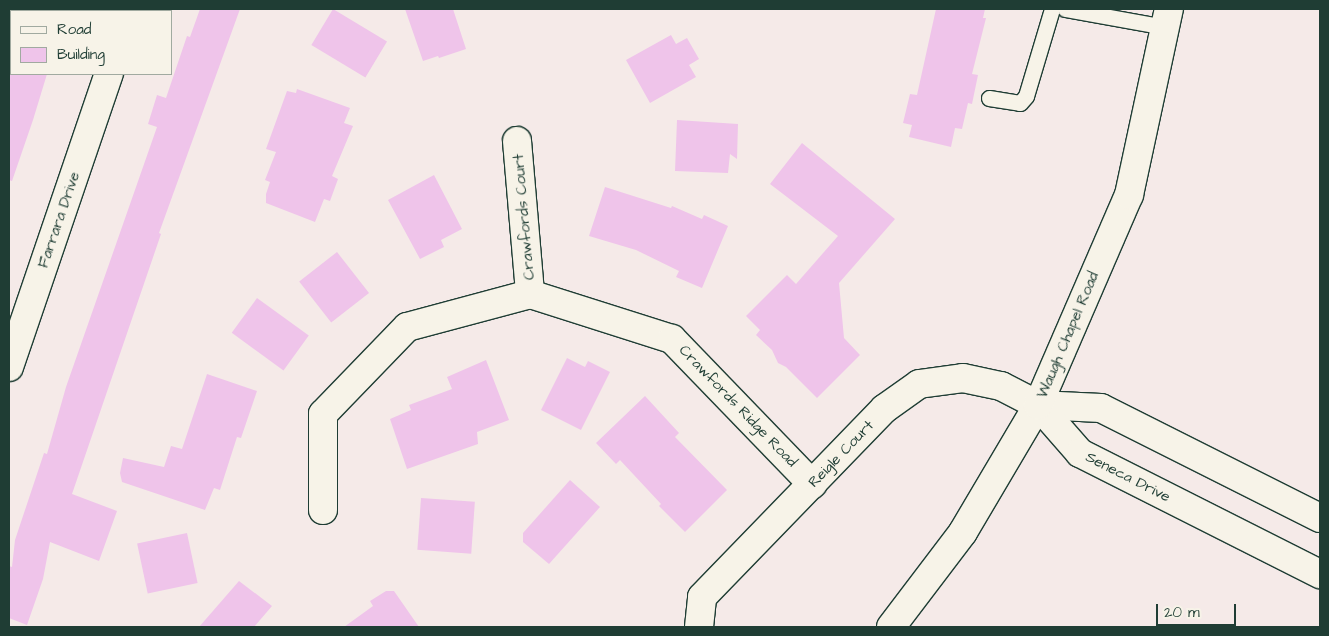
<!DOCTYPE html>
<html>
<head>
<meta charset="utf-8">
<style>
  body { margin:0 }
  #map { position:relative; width:1329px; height:636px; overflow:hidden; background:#f5eae8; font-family:"Architects Daughter",sans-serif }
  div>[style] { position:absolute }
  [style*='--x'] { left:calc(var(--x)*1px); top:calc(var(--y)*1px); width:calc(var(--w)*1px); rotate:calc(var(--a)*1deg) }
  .building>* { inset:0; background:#efc4ea; transform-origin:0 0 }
  .roads { filter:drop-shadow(1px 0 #1f3d34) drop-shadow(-1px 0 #1f3d34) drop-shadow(0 1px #1f3d34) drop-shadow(0 -1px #1f3d34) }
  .lane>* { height:15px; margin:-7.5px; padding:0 7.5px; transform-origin:7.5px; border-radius:7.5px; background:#f7f3e8 }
  .street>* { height:28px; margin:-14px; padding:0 14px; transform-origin:14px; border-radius:14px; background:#f7f3e8 }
  .secondary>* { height:28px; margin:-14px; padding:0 14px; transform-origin:14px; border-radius:14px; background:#f7f3e8 }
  span { translate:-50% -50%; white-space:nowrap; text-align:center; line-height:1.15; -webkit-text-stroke:4px #f7f3e8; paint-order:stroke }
  .street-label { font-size:15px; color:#1f3d34 }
  .frame { position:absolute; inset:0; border:10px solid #1f3d34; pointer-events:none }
  .legend { position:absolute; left:10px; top:10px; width:162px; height:65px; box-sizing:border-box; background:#f7f3e8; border:1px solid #a1aaa0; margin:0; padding:6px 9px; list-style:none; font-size:15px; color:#1f3d34 }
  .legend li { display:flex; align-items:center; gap:10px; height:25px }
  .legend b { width:25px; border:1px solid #a1aaa0 }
  .scale { position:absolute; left:1156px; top:604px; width:80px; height:22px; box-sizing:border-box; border:2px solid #1f3d34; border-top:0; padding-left:6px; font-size:15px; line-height:18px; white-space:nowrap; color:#1f3d34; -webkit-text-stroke:4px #f7f3e8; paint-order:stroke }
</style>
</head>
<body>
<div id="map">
  <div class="building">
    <div style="clip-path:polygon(200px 9px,240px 9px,159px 233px,161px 234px,72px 494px,117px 511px,99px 561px,50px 542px,43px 579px,27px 625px,9px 618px,9px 566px,12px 567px,15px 540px,44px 453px,47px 454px,66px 387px,157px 127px,148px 124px,157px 95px,166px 98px,187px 36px,190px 37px)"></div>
    <div style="left:333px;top:9px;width:63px;height:42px;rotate:31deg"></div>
    <div style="clip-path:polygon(405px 9px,453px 9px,466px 49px,439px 58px,438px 56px,423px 61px)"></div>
    <div style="clip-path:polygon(936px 9px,985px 9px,983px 18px,986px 18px,972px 74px,978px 75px,972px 104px,968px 103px,962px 129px,955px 128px,951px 147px,909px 137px,912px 125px,903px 123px,910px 94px,917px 95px)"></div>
    <div style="clip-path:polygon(671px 35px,676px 44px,687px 38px,699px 59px,689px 65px,696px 77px,650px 103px,626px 60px)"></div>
    <div style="clip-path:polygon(9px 74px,47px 74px,33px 120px,12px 181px,9px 180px)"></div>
    <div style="clip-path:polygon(297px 89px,350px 108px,344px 123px,353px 126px,332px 176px,338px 179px,330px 201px,324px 199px,315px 222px,266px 203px,266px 194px,270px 182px,265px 180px,276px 152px,266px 149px,287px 91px,296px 93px)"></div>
    <div style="clip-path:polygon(677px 120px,738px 124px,737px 159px,730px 154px,728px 173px,675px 171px)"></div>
    <div style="clip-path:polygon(802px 143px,895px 219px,839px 283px,844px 338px,860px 355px,817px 398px,786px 367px,778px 363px,772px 350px,756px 335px,760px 330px,746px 316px,787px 275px,796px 284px,838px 236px,770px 184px)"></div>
    <div style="clip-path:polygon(434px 175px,462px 229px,441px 240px,444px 247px,420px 259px,388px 200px)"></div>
    <div style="clip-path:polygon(605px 187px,671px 208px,672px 206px,702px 219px,704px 215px,728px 226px,702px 288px,676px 277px,679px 271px,636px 250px,589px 236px)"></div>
    <div style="left:337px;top:252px;width:52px;height:48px;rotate:52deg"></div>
    <div style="left:257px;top:298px;width:64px;height:43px;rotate:36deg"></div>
    <div style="clip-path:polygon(567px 358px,585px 367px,588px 361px,610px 372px,581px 430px,541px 410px)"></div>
    <div style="clip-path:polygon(486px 360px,509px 420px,477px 432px,478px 444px,407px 469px,390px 419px,411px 410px,409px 405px,452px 389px,447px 377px)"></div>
    <div style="clip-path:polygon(207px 374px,257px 391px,241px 438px,237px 437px,220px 490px,214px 488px,205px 510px,122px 482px,120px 473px,123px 458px,164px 467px,171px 446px,182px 449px)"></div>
    <div style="clip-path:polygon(645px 396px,679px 433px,675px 437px,727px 490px,685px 532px,659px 506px,661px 504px,620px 460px,616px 464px,596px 443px)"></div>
    <div style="clip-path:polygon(570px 480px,600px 507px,549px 564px,523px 542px,523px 533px)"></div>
    <div style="left:421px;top:498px;width:54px;height:52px;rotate:4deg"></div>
    <div style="left:187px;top:533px;width:51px;height:51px;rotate:78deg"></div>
    <div style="clip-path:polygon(239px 581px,272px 606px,254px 627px,199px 627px)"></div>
    <div style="clip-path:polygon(386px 591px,394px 591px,419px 627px,344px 627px,373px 606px,370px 601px)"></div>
  </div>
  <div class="roads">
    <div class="lane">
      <div style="--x:1065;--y:9;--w:102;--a:10.2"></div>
      <div style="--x:989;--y:98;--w:31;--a:9"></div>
      <div style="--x:1020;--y:103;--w:9;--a:-49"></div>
      <div style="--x:1026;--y:96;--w:91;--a:-73.4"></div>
    </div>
    <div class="street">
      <div style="--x:131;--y:11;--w:2;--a:-90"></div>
      <div style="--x:517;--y:141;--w:154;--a:85.1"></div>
      <div style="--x:9;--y:367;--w:310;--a:-71.2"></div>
      <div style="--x:1038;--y:405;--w:63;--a:2.7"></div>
      <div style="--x:1101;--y:408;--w:245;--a:26.7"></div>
      <div style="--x:323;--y:510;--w:96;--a:-90"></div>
      <div style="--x:323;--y:414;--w:121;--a:-46"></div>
      <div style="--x:407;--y:327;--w:127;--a:-15"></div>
      <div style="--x:530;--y:294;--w:149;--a:17.6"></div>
      <div style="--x:672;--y:339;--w:202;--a:46"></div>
      <div style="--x:699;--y:627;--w:30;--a:-84"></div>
      <div style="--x:702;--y:597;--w:262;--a:-45.9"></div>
      <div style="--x:884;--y:409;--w:43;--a:-35.5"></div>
      <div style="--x:919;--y:384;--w:44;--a:-7.8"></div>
      <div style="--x:963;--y:378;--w:39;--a:12"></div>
      <div style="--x:1001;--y:386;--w:42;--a:27.2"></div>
      <div style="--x:1038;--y:405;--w:64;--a:48.8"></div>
      <div style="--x:1080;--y:453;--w:269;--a:26.8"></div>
    </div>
    <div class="secondary">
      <div style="--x:891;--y:627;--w:119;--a:-52.8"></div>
      <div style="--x:963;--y:532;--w:147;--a:-59.4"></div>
      <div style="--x:1038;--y:405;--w:229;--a:-66.6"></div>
      <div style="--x:1129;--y:195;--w:190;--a:-77.9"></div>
    </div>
  </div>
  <div class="street-label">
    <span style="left:524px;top:217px;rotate:-95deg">Crawfords Court</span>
    <span style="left:59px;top:220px;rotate:-71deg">Farrara Drive</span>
    <span style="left:1068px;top:335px;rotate:-67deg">Waugh Chapel Road</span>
    <span style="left:738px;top:406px;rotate:46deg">Crawfords Ridge Road</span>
    <span style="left:841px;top:454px;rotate:-46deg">Reigle Court</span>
    <span style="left:1128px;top:477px;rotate:27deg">Seneca Drive</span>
  </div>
  <div class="frame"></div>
  <ul class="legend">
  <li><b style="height:6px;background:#f7f3e8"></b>Road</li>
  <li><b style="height:14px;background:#efc4ea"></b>Building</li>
  </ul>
  <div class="scale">20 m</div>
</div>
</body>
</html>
